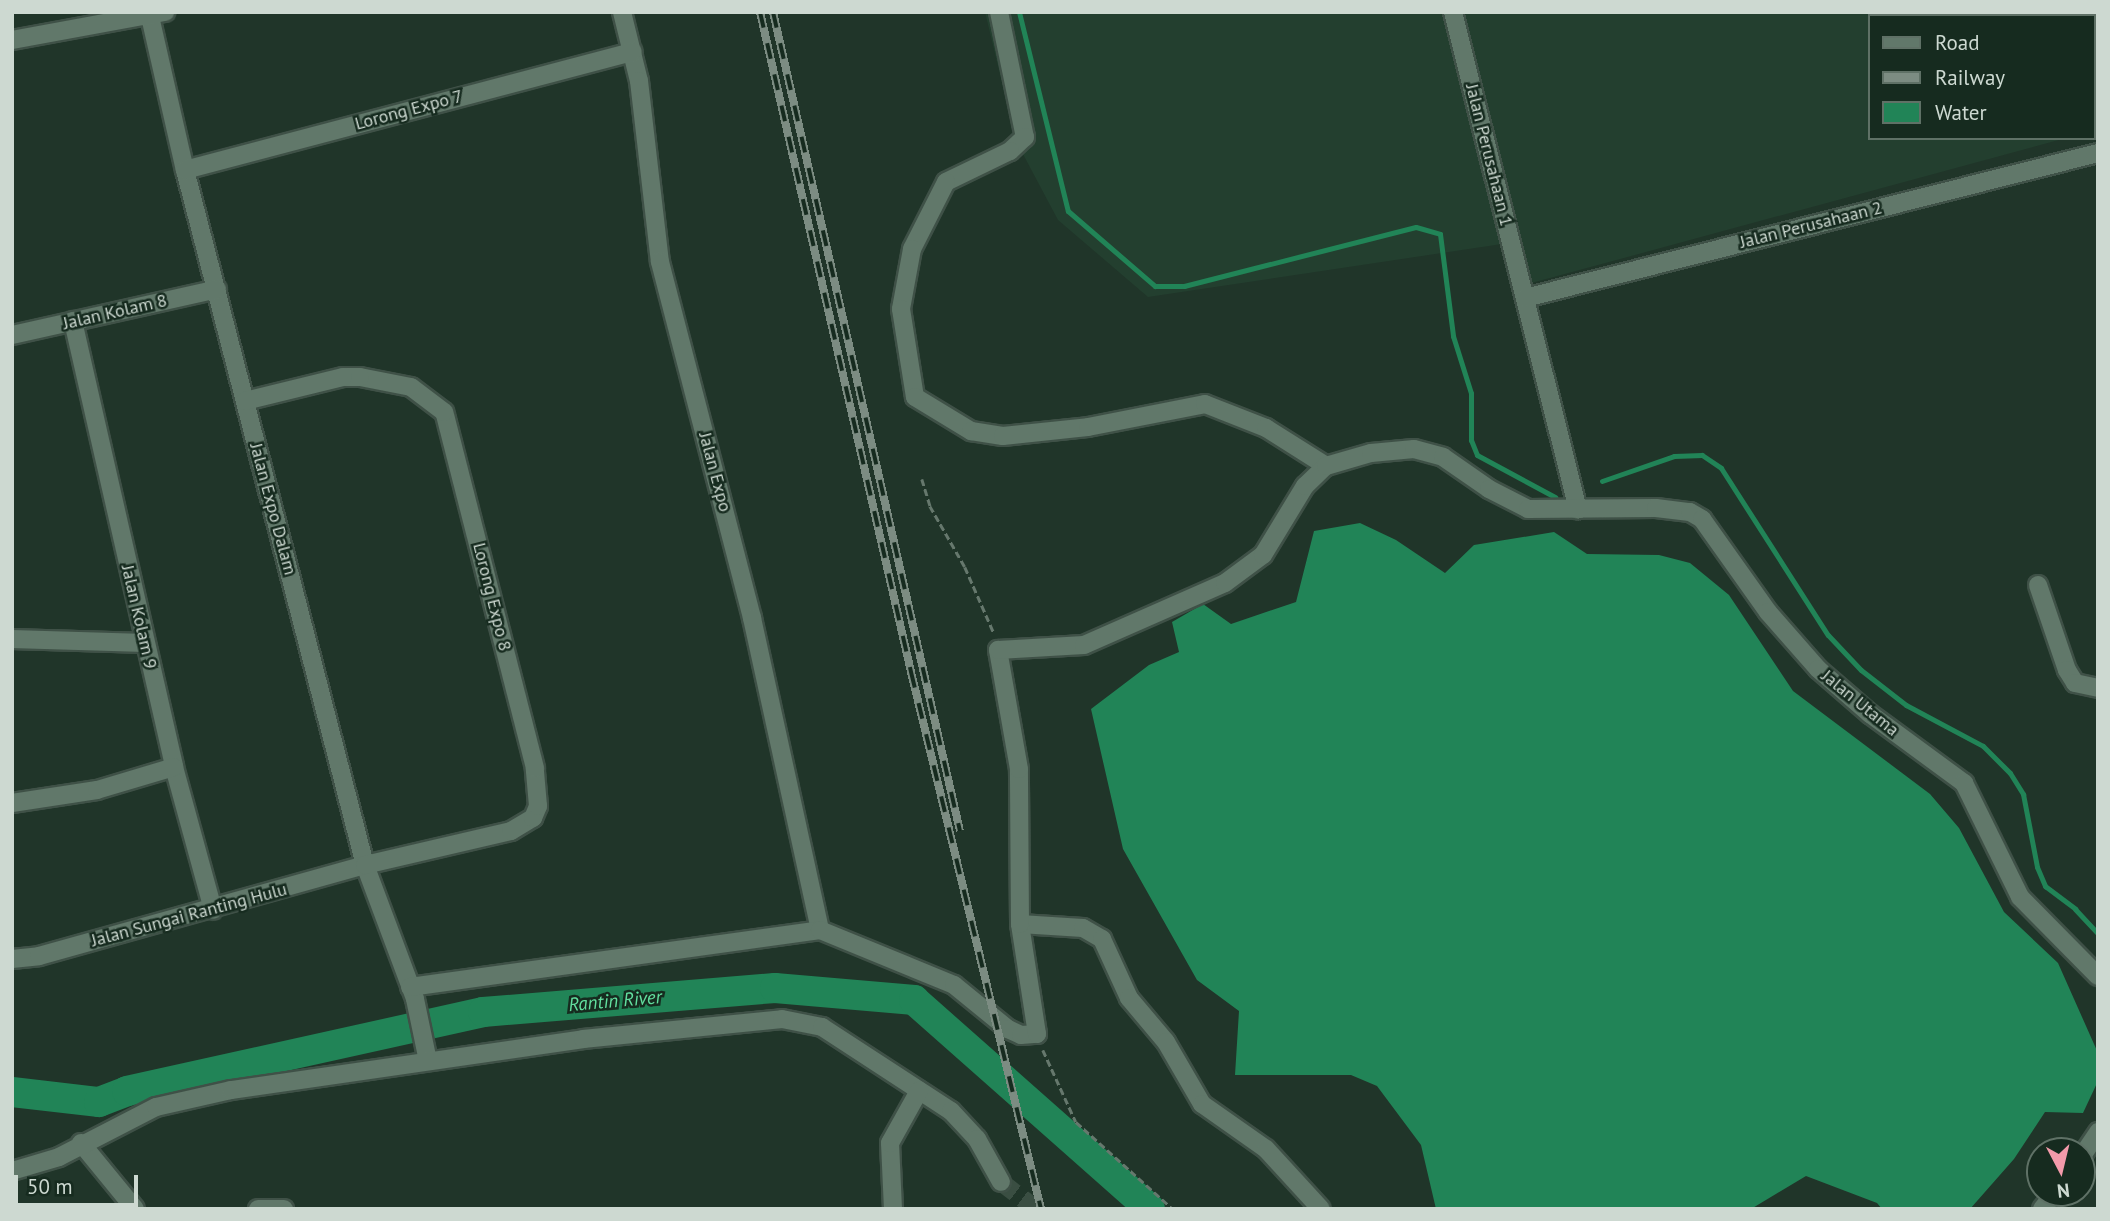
<!DOCTYPE html>
<html>
<head>
<meta charset="utf-8">
<style>
  body { margin:0 }
  #map { position:relative; width:2110px; height:1221px; overflow:hidden; background:#203529; font-family:"PT Sans",sans-serif }
  div>[style] { position:absolute }
  [style*='--x'] { left:calc(var(--x)*1px); top:calc(var(--y)*1px); width:calc(var(--w)*1px); rotate:calc(var(--a)*1deg) }
  .built>* { inset:0; background:#233f2f }
  .water>* { inset:0; background:#218457 }
  .stream>* { height:5px; margin:-2.5px; padding:0 2.5px; transform-origin:2.5px; border-radius:2.5px; background:#218457 }
  .river>* { height:30px; margin:-15px; padding:0 15px; transform-origin:15px; border-radius:15px; background:#218457 }
  .minor-tunnel>* { height:18px; margin-top:-9px; transform-origin:0; background:repeating-linear-gradient(90deg,#3a4e42 0 18px,transparent 0 27px) }
  .path>* { height:2.5px; margin-top:-1.25px; transform-origin:0; background:repeating-linear-gradient(90deg,#66786d 0 7px,transparent 0 10.5px) }
  .roads { filter:drop-shadow(2px 0 #3f5147) drop-shadow(-2px 0 #3f5147) drop-shadow(0 2px #3f5147) drop-shadow(0 -2px #3f5147) }
  .minor>* { height:18px; margin:-9px; padding:0 9px; transform-origin:9px; border-radius:9px; background:#61786a }
  .rail>* { height:8px; margin-top:-4px; transform-origin:0; background:repeating-linear-gradient(90deg,#162b1f 0 16px,#7c8c82 0 32px); box-sizing:border-box; border-block:2px solid #7c8c82 }
  span { translate:-50% -50%; white-space:nowrap; text-align:center; line-height:1.15; -webkit-text-stroke:5px #162b1f; paint-order:stroke }
  .street-label { font-size:18px; color:#cdd9d1 }
  .water-label { font-size:19px; color:#62df9f; font-style:italic }
  .frame { position:absolute; inset:0; border:14px solid #cdd9d1; pointer-events:none }
  .legend { position:absolute; left:1868px; top:14px; width:228px; height:126px; box-sizing:border-box; background:#162b1f; border:2px solid #5f7166; margin:0; padding:9px 12px; list-style:none; font-size:21px; color:#cdd9d1 }
  .legend li { display:flex; align-items:center; gap:14px; height:35px }
  .legend b { width:35px; border:2px solid #5f7166 }
  .north { position:absolute; left:2026px; top:1137px; width:70px; height:70px; box-sizing:border-box; background:#162b1f; border:2px solid #5f7166; border-radius:50%; rotate:173deg; font-size:19px; font-weight:700; line-height:28px; text-align:center; color:#cdd9d1 }
  .north::after { content:''; display:block; margin:auto; width:24px; height:32px; background:#f39aaa; clip-path:polygon(50% 0,100% 100%,50% 72%,0 100%) }
  .scale { position:absolute; left:14px; top:1175px; width:124px; height:32px; box-sizing:border-box; border:4px solid #cdd9d1; border-top:0; padding-left:9px; font-size:21px; line-height:24px; white-space:nowrap; color:#cdd9d1; -webkit-text-stroke:5px #162b1f; paint-order:stroke }
</style>
</head>
<body>
<div id="map">
  <div class="built">
    <div style="clip-path:polygon(985px 12px,2098px 12px,2098px 130px,2094px 130px,2094px 16px,1870px 16px,1870px 138px,2066px 138px,1517px 287px,1502px 244px,1148px 297px,1058px 220px,1016px 141px)"></div>
  </div>
  <div class="water">
    <div style="clip-path:polygon(1360px 523px,1396px 540px,1445px 573px,1474px 545px,1554px 532px,1587px 554px,1659px 555px,1690px 563px,1729px 595px,1793px 691px,1930px 794px,1959px 828px,2004px 912px,2058px 963px,2098px 1053px,2098px 1081px,2083px 1113px,2045px 1112px,2014px 1159px,1970px 1209px,1882px 1209px,1877px 1203px,1806px 1176px,1751px 1209px,1436px 1209px,1421px 1145px,1377px 1086px,1351px 1075px,1235px 1075px,1239px 1011px,1197px 980px,1123px 849px,1091px 709px,1149px 665px,1179px 652px,1172px 622px,1203px 604px,1231px 624px,1296px 602px,1314px 531px)"></div>
  </div>
  <div class="stream">
    <div style="--x:1019;--y:12;--w:205;--a:76.2"></div>
    <div style="--x:1068;--y:211;--w:115;--a:40.8"></div>
    <div style="--x:1155;--y:286;--w:29;--a:0"></div>
    <div style="--x:1184;--y:286;--w:239;--a:-14.3"></div>
    <div style="--x:1416;--y:227;--w:25;--a:16"></div>
    <div style="--x:1440;--y:234;--w:103;--a:82.7"></div>
    <div style="--x:1453;--y:336;--w:60;--a:72.5"></div>
    <div style="--x:1471;--y:393;--w:47;--a:90"></div>
    <div style="--x:1471;--y:440;--w:16;--a:68"></div>
    <div style="--x:1477;--y:455;--w:89;--a:28.3"></div>
    <div style="--x:1602;--y:481;--w:76;--a:-19.1"></div>
    <div style="--x:1674;--y:456;--w:28;--a:-2"></div>
    <div style="--x:1702;--y:455;--w:23;--a:34"></div>
    <div style="--x:1721;--y:468;--w:198;--a:57.4"></div>
    <div style="--x:1828;--y:635;--w:48;--a:46.7"></div>
    <div style="--x:1861;--y:670;--w:57;--a:37.9"></div>
    <div style="--x:1906;--y:705;--w:87;--a:28"></div>
    <div style="--x:1983;--y:746;--w:38;--a:45"></div>
    <div style="--x:2010;--y:773;--w:25;--a:58"></div>
    <div style="--x:2023;--y:794;--w:74;--a:79.1"></div>
    <div style="--x:2037;--y:867;--w:21;--a:67"></div>
    <div style="--x:2045;--y:886;--w:38;--a:37"></div>
    <div style="--x:2075;--y:909;--w:34;--a:47"></div>
  </div>
  <div class="river">
    <div style="--x:12;--y:1092;--w:88;--a:6.6"></div>
    <div style="--x:99;--y:1102;--w:30;--a:-21"></div>
    <div style="--x:127;--y:1091;--w:365;--a:-12.5"></div>
    <div style="--x:483;--y:1012;--w:293;--a:-4.7"></div>
    <div style="--x:775;--y:988;--w:140;--a:4.9"></div>
    <div style="--x:914;--y:1000;--w:315;--a:41.5"></div>
  </div>
  <div class="minor-tunnel">
    <div style="--x:1001;--y:1182;--w:44;--a:37.6"></div>
  </div>
  <div class="path">
    <div style="--x:922;--y:479;--w:28;--a:73"></div>
    <div style="--x:930;--y:506;--w:70;--a:60.2"></div>
    <div style="--x:965;--y:567;--w:72;--a:66.3"></div>
    <div style="--x:1043;--y:1050;--w:79;--a:65.4"></div>
    <div style="--x:1076;--y:1122;--w:130;--a:41.9"></div>
  </div>
  <div class="roads">
    <div class="minor">
      <div style="--x:149;--y:12;--w:162;--a:77.2"></div>
      <div style="--x:185;--y:170;--w:718;--a:75.48"></div>
      <div style="--x:365;--y:865;--w:143;--a:69.5"></div>
      <div style="--x:415;--y:999;--w:63;--a:78.2"></div>
      <div style="--x:622;--y:12;--w:71;--a:76.2"></div>
      <div style="--x:639;--y:81;--w:182;--a:83.4"></div>
      <div style="--x:660;--y:262;--w:368;--a:75.5"></div>
      <div style="--x:752;--y:618;--w:319;--a:77.7"></div>
      <div style="--x:999;--y:12;--w:128;--a:78.3"></div>
      <div style="--x:1025;--y:137;--w:21;--a:137"></div>
      <div style="--x:1010;--y:151;--w:71;--a:154.2"></div>
      <div style="--x:946;--y:182;--w:75;--a:116.9"></div>
      <div style="--x:912;--y:249;--w:61;--a:100.4"></div>
      <div style="--x:901;--y:309;--w:89;--a:81"></div>
      <div style="--x:915;--y:397;--w:66;--a:31.3"></div>
      <div style="--x:971;--y:431;--w:32;--a:9"></div>
      <div style="--x:1003;--y:436;--w:85;--a:-6"></div>
      <div style="--x:1088;--y:427;--w:119;--a:-11.1"></div>
      <div style="--x:1205;--y:404;--w:66;--a:21.5"></div>
      <div style="--x:1266;--y:428;--w:71;--a:32.3"></div>
      <div style="--x:1453;--y:12;--w:513;--a:75.91"></div>
      <div style="--x:12;--y:40;--w:156;--a:-10.4"></div>
      <div style="--x:185;--y:170;--w:463;--a:-14.8"></div>
      <div style="--x:1525;--y:298;--w:591;--a:-14.2"></div>
      <div style="--x:73;--y:321;--w:457;--a:77.2"></div>
      <div style="--x:174;--y:767;--w:148;--a:74.7"></div>
      <div style="--x:12;--y:335;--w:210;--a:-12.6"></div>
      <div style="--x:2038;--y:585;--w:90;--a:71.2"></div>
      <div style="--x:2067;--y:670;--w:15;--a:58"></div>
      <div style="--x:2075;--y:683;--w:24;--a:12"></div>
      <div style="--x:12;--y:639;--w:133;--a:1.7"></div>
      <div style="--x:12;--y:803;--w:86;--a:-8.7"></div>
      <div style="--x:97;--y:790;--w:80;--a:-16.6"></div>
      <div style="--x:1020;--y:924;--w:63;--a:3.6"></div>
      <div style="--x:1083;--y:928;--w:22;--a:30"></div>
      <div style="--x:1102;--y:939;--w:65;--a:65.4"></div>
      <div style="--x:1129;--y:998;--w:57;--a:49.9"></div>
      <div style="--x:1166;--y:1042;--w:72;--a:59.9"></div>
      <div style="--x:1202;--y:1104;--w:78;--a:35.1"></div>
      <div style="--x:1266;--y:1149;--w:81;--a:47.5"></div>
      <div style="--x:12;--y:959;--w:27;--a:-6"></div>
      <div style="--x:39;--y:956;--w:338;--a:-15.6"></div>
      <div style="--x:365;--y:865;--w:150;--a:-13.1"></div>
      <div style="--x:511;--y:831;--w:26;--a:-31"></div>
      <div style="--x:533;--y:818;--w:13;--a:-67"></div>
      <div style="--x:538;--y:806;--w:38;--a:-95"></div>
      <div style="--x:535;--y:768;--w:367;--a:-104.3"></div>
      <div style="--x:444;--y:412;--w:41;--a:-142.9"></div>
      <div style="--x:411;--y:387;--w:52;--a:-168.9"></div>
      <div style="--x:360;--y:377;--w:17;--a:180"></div>
      <div style="--x:343;--y:377;--w:101;--a:166.2"></div>
      <div style="--x:410;--y:987;--w:414;--a:-7.9"></div>
      <div style="--x:820;--y:930;--w:145;--a:22.3"></div>
      <div style="--x:954;--y:985;--w:70;--a:39.2"></div>
      <div style="--x:1008;--y:1029;--w:14;--a:25"></div>
      <div style="--x:1021;--y:1035;--w:16;--a:-4"></div>
      <div style="--x:1037;--y:1034;--w:111;--a:-98.8"></div>
      <div style="--x:1020;--y:924;--w:155;--a:-90.4"></div>
      <div style="--x:1019;--y:769;--w:121;--a:-100"></div>
      <div style="--x:998;--y:650;--w:86;--a:-3.3"></div>
      <div style="--x:1084;--y:645;--w:154;--a:-23.7"></div>
      <div style="--x:1225;--y:583;--w:47;--a:-36.4"></div>
      <div style="--x:1263;--y:555;--w:81;--a:-58.7"></div>
      <div style="--x:1305;--y:486;--w:29;--a:-44"></div>
      <div style="--x:1326;--y:466;--w:47;--a:-16.1"></div>
      <div style="--x:1371;--y:453;--w:43;--a:-5.3"></div>
      <div style="--x:1414;--y:449;--w:30;--a:15"></div>
      <div style="--x:1443;--y:457;--w:56;--a:34.8"></div>
      <div style="--x:1489;--y:489;--w:44;--a:27.1"></div>
      <div style="--x:1528;--y:509;--w:128;--a:-0.4"></div>
      <div style="--x:1656;--y:508;--w:34;--a:7"></div>
      <div style="--x:1690;--y:512;--w:14;--a:30"></div>
      <div style="--x:1702;--y:519;--w:114;--a:54.6"></div>
      <div style="--x:1768;--y:612;--w:76;--a:48.7"></div>
      <div style="--x:1818;--y:669;--w:69;--a:40.9"></div>
      <div style="--x:1870;--y:714;--w:117;--a:36.3"></div>
      <div style="--x:1964;--y:783;--w:127;--a:63.8"></div>
      <div style="--x:2020;--y:897;--w:111;--a:45.4"></div>
      <div style="--x:81;--y:1143;--w:85;--a:50.7"></div>
      <div style="--x:2082;--y:1156;--w:29;--a:-56"></div>
      <div style="--x:12;--y:1171;--w:49;--a:-16.6"></div>
      <div style="--x:59;--y:1157;--w:109;--a:-27.3"></div>
      <div style="--x:156;--y:1107;--w:77;--a:-12.8"></div>
      <div style="--x:231;--y:1090;--w:356;--a:-8.2"></div>
      <div style="--x:583;--y:1039;--w:200;--a:-5.7"></div>
      <div style="--x:782;--y:1019;--w:41;--a:11.3"></div>
      <div style="--x:822;--y:1027;--w:154;--a:33.1"></div>
      <div style="--x:951;--y:1111;--w:38;--a:47"></div>
      <div style="--x:977;--y:1139;--w:49;--a:60.8"></div>
      <div style="--x:258;--y:1209;--w:26;--a:0"></div>
      <div style="--x:893;--y:1209;--w:66;--a:-92.6"></div>
      <div style="--x:890;--y:1143;--w:60;--a:-60.9"></div>
      <div style="--x:2042;--y:1209;--w:21;--a:-51"></div>
    </div>
  </div>
  <div class="rail">
    <div style="--x:760;--y:12;--w:677;--a:77.11"></div>
    <div style="--x:911;--y:672;--w:553;--a:76.39"></div>
    <div style="--x:773;--y:12;--w:840;--a:77.14"></div>
  </div>
  <div class="street-label">
    <span style="left:409px;top:110px;rotate:-15deg">Lorong Expo 7</span>
    <span style="left:1489px;top:155px;rotate:76deg">Jalan Perusahaan 1</span>
    <span style="left:1811px;top:225px;rotate:-14deg">Jalan Perusahaan 2</span>
    <span style="left:115px;top:312px;rotate:-13deg">Jalan Kolam 8</span>
    <span style="left:715px;top:472px;rotate:75deg">Jalan Expo</span>
    <span style="left:273px;top:509px;rotate:75deg">Jalan Expo Dalam</span>
    <span style="left:492px;top:597px;rotate:76deg">Lorong Expo 8</span>
    <span style="left:139px;top:617px;rotate:77deg">Jalan Kolam 9</span>
    <span style="left:1860px;top:703px;rotate:39deg">Jalan Utama</span>
    <span style="left:189px;top:915px;rotate:-15deg">Jalan Sungai Ranting Hulu</span>
  </div>
  <div class="water-label">
    <span style="left:615px;top:1001px;rotate:-5deg">Rantin River</span>
  </div>
  <div class="frame"></div>
  <ul class="legend">
  <li><b style="height:9px;background:#61786a"></b>Road</li>
  <li><b style="height:9px;background:#7c8c82"></b>Railway</li>
  <li><b style="height:19px;background:#218457"></b>Water</li>
  </ul>
  <div class="north">N</div>
  <div class="scale">50 m</div>
</div>
</body>
</html>
